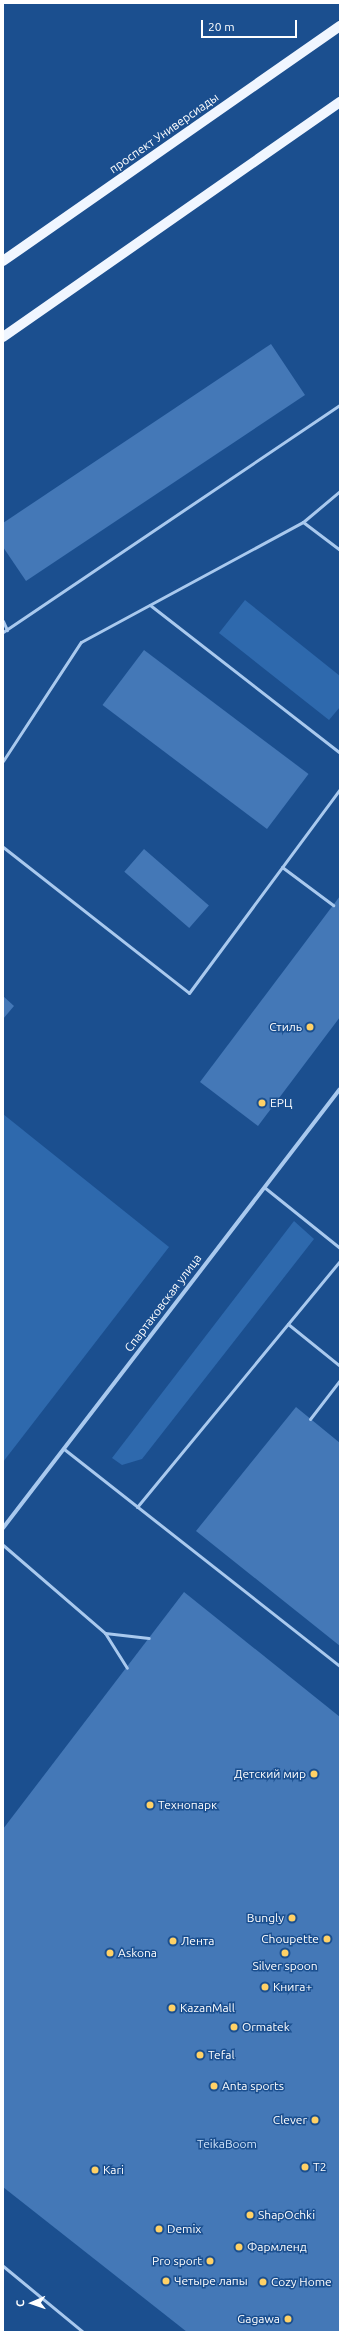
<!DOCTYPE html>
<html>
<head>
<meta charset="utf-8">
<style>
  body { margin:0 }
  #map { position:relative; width:343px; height:2335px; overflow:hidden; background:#1b4f8f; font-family:Ubuntu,sans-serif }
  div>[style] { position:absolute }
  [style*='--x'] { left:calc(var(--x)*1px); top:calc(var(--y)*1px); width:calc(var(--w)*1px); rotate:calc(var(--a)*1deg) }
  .green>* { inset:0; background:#2e69ad }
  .building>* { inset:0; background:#4478b7; transform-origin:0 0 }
  .service>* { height:3px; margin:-1.5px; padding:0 1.5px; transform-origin:1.5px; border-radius:1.5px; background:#a9c9ee }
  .minor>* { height:4px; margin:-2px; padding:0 2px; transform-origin:2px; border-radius:2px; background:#a9c9ee }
  .primary>* { height:10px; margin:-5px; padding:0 5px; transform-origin:5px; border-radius:5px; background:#f0f6ff }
  .dots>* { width:11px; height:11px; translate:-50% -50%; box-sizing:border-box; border:2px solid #1b4f8f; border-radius:50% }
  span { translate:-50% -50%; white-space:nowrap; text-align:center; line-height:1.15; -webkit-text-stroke:3px #1b4f8f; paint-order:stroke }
  .street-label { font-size:12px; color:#fff }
  .poi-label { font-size:12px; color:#fff }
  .right { translate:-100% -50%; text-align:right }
  .left { translate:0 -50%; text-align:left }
  .park-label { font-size:12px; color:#cfe3fa }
  .frame { position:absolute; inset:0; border:4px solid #fff; pointer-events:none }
  .north { position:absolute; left:12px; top:2283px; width:40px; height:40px; -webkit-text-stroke:3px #1b4f8f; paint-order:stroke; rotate:268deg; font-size:11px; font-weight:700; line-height:16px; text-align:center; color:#fff }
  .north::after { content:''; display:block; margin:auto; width:14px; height:18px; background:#fff; clip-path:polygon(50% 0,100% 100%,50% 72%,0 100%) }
  .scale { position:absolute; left:201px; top:20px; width:96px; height:18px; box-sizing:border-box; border:2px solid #fff; border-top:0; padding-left:5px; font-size:12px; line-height:14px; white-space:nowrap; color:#fff; -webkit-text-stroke:3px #1b4f8f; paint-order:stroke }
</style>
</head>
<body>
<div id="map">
  <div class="green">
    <div style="clip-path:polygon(245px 600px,340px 676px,340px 707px,329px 720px,219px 633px)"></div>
    <div style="clip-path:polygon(3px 1114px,169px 1247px,3px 1462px)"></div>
    <div style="clip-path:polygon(294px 1221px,314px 1239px,142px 1459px,122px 1465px,112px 1458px)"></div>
  </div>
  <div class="building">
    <div style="clip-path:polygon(271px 344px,305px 395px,26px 581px,3px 547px,3px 523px)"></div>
    <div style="left:144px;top:650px;width:206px;height:69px;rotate:37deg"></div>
    <div style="left:144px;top:849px;width:86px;height:30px;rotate:41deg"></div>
    <div style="clip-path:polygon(340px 896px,340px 1017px,258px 1126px,200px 1082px)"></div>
    <div style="clip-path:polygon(3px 996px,14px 1006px,3px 1019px)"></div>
    <div style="clip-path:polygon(296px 1407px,340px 1443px,340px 1646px,196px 1531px)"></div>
    <div style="clip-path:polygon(184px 1592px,340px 1717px,340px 2332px,187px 2332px,3px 2187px,3px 1829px)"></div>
  </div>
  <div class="service">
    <div style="--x:303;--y:522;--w:48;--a:-40"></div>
    <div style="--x:150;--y:605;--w:241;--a:37.9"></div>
    <div style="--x:3;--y:621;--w:10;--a:66"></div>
    <div style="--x:3;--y:632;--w:406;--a:-34"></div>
    <div style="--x:3;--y:761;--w:142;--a:-56.8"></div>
    <div style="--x:81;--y:642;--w:252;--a:-28.4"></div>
    <div style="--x:303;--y:522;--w:46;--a:37.1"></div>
    <div style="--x:3;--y:847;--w:236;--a:38.1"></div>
    <div style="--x:189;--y:993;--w:254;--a:-53.5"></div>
    <div style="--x:282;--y:867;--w:64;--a:36.7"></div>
    <div style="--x:264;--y:1187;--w:97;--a:38.8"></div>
    <div style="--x:288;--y:1324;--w:67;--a:38.9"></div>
    <div style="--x:310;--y:1419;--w:49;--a:-52.4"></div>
    <div style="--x:64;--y:1449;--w:351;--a:38.2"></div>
    <div style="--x:137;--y:1507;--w:319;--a:-50.5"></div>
    <div style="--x:3;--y:1545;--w:135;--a:40.8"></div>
    <div style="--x:105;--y:1633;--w:41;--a:57.8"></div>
    <div style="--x:105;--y:1633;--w:44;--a:6.5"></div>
    <div style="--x:3;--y:2266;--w:104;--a:39.5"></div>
  </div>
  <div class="minor">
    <div style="--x:3;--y:1528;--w:553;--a:-52.49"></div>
  </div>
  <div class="primary">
    <div style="--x:3;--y:261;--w:411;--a:-34.9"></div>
    <div style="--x:3;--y:337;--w:411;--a:-34.9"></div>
  </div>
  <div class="dots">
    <div style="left:310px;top:1027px;background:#ffd166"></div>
    <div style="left:262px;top:1103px;background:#ffd166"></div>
    <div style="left:314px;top:1774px;background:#ffd166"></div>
    <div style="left:150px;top:1805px;background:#ffd166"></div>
    <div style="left:292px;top:1918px;background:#ffd166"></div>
    <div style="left:327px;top:1939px;background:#ffd166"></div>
    <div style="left:173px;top:1941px;background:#ffd166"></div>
    <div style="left:110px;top:1953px;background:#ffd166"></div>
    <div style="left:285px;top:1953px;background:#ffd166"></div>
    <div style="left:265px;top:1987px;background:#ffd166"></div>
    <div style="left:172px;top:2008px;background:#ffd166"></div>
    <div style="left:234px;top:2027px;background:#ffd166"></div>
    <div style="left:200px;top:2055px;background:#ffd166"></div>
    <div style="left:214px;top:2086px;background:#ffd166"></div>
    <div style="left:315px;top:2120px;background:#ffd166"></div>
    <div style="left:305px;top:2167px;background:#ffd166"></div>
    <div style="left:95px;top:2170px;background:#ffd166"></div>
    <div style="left:250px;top:2215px;background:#ffd166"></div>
    <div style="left:159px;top:2229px;background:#ffd166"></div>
    <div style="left:239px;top:2247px;background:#ffd166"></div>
    <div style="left:210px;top:2261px;background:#ffd166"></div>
    <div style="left:166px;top:2281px;background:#ffd166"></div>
    <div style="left:263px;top:2282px;background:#ffd166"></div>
    <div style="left:288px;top:2319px;background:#ffd166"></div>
  </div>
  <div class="street-label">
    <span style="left:164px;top:133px;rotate:-35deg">проспект Универсиады</span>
    <span style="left:163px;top:1303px;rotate:-53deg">Спартаковская улица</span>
  </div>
  <div class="poi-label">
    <span class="right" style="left:302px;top:1027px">Стиль</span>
    <span class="left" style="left:270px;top:1103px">ЕРЦ</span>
    <span class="right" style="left:306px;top:1774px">Детский мир</span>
    <span class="left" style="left:158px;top:1805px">Технопарк</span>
    <span class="right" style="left:284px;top:1918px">Bungly</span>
    <span class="right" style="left:319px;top:1939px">Choupette</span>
    <span class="left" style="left:181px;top:1941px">Лента</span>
    <span class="left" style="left:118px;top:1953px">Askona</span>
    <span style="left:285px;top:1966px">Silver spoon</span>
    <span class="left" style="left:273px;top:1987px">Книга+</span>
    <span class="left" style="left:180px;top:2008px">KazanMall</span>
    <span class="left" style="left:242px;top:2027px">Ormatek</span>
    <span class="left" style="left:208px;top:2055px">Tefal</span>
    <span class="left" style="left:222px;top:2086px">Anta sports</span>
    <span class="right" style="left:307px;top:2120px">Clever</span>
    <span class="left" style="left:313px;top:2167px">Т2</span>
    <span class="left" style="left:103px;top:2170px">Kari</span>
    <span class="left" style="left:258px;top:2215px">ShapOchki</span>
    <span class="left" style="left:167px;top:2229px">Demix</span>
    <span class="left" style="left:247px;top:2247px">Фармленд</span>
    <span class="right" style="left:202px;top:2261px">Pro sport</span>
    <span class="left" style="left:174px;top:2281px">Четыре лапы</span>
    <span class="left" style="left:271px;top:2282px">Cozy Home</span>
    <span class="right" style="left:280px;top:2319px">Gagawa</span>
  </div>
  <div class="park-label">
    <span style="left:227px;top:2144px">TeikaBoom</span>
  </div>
  <div class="frame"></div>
  <div class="north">С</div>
  <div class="scale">20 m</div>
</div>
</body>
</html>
